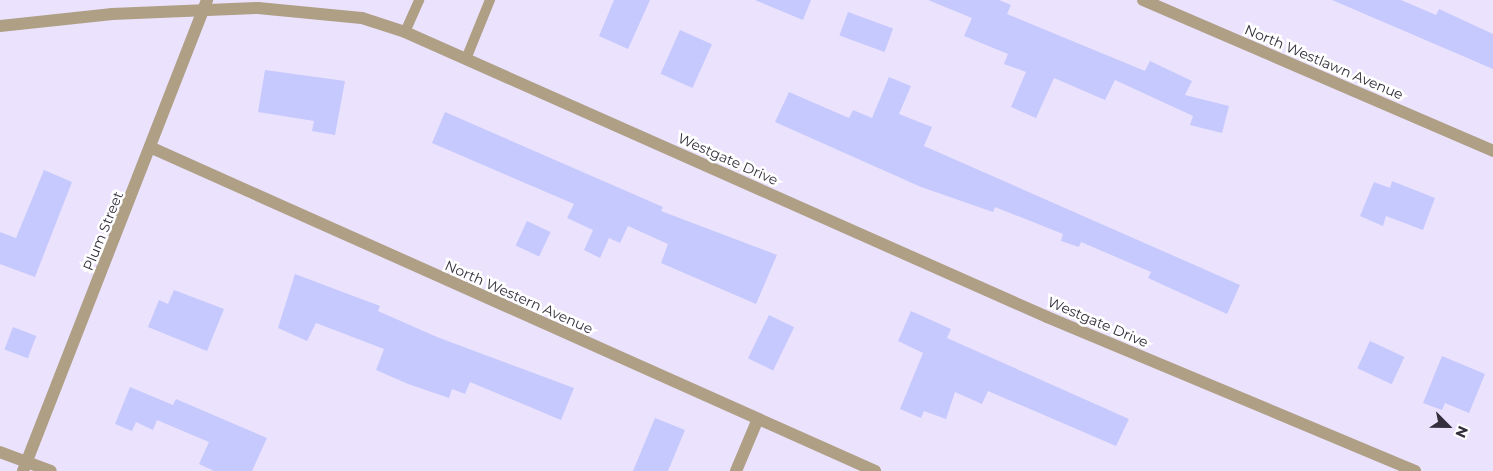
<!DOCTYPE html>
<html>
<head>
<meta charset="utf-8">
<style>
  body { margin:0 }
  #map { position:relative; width:1493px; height:471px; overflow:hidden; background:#ebe2fe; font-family:Montserrat,sans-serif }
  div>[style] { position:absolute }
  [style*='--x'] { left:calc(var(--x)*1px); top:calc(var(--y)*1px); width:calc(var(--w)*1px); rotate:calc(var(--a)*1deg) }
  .building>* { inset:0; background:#c6c9fd; transform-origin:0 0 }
  .service>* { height:10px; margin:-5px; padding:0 5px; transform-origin:5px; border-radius:5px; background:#ae9f85 }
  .minor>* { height:12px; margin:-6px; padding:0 6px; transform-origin:6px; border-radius:6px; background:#ae9f85 }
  span { translate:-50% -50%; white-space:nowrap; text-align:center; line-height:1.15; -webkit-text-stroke:5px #fff; paint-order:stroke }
  .street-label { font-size:14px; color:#332f3c }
  .north { position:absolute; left:1423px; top:401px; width:50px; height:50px; -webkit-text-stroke:4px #fff; paint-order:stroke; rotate:113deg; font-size:14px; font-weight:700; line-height:20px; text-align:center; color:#332f3c }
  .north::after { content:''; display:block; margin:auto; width:18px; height:22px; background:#332f3c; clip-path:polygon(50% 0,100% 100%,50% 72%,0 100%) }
</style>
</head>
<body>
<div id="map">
  <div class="building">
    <div style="clip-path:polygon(614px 0,650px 0,628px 49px,599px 36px)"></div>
    <div style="clip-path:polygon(755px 0,811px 0,803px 20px)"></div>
    <div style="clip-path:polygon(928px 0,999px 0,1011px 5px,1007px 14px,1145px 71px,1150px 61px,1192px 81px,1185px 95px,1229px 106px,1222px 133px,1190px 125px,1193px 116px,1115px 80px,1105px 100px,1054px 78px,1036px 118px,1011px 107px,1026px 72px,1004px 64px,1008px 54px,964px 36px,972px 18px)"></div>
    <div style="clip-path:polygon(1332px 0,1401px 0,1436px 15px,1439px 9px,1493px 34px,1493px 69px)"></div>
    <div style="left:848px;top:12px;width:48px;height:25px;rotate:20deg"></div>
    <div style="left:680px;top:30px;width:35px;height:48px;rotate:24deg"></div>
    <div style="clip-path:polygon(265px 70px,345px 81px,335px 135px,312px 131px,314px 121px,258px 112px)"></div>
    <div style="clip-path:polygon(889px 77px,911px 86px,899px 114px,932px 127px,924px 146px,1240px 285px,1227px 314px,1148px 278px,1151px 272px,1081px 242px,1079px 247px,1061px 241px,1063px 234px,995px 207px,993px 212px,921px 187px,775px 122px,789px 92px,849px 118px,853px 110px,872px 118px)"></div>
    <div style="clip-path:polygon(445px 112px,663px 207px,661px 211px,777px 255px,756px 304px,661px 263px,668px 244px,628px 226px,620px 243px,609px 238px,600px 258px,584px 250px,593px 230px,567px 218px,574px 204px,432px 143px)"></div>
    <div style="clip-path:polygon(44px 170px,72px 182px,35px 277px,0 264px,0 232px,16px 238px)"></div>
    <div style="clip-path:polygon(1392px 181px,1435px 198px,1423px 230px,1386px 216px,1383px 226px,1360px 216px,1374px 182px,1390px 188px)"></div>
    <div style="left:527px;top:221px;width:26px;height:27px;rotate:25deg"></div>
    <div style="clip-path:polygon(295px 274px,380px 306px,378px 311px,437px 337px,574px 388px,561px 420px,470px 382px,465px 394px,452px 389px,449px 398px,408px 384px,376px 370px,384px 349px,316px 323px,307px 341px,278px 328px)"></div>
    <div style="clip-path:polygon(174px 290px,224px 309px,207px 351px,148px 327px,159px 300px,168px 304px)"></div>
    <div style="clip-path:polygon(911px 311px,951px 329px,947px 338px,1129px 419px,1116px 446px,988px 391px,982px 404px,955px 392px,946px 419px,924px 411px,921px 418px,900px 409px,923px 353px,898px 341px)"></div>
    <div style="left:769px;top:315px;width:28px;height:48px;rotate:26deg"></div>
    <div style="left:13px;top:327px;width:25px;height:24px;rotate:21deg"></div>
    <div style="left:1370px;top:341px;width:38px;height:30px;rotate:25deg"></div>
    <div style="clip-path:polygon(1442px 356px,1485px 374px,1469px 413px,1445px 403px,1442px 410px,1423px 403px)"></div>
    <div style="clip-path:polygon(130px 387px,173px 405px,176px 399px,267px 438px,252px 471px,214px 471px,199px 464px,209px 442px,157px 420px,153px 430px,136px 422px,132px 431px,115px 424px)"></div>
    <div style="clip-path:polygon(655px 418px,685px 430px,668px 471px,633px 471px)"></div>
  </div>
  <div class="service">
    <div style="--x:405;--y:32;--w:35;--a:-66"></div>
    <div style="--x:466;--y:59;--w:64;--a:-67.9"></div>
  </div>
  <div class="minor">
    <div style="--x:1143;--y:0;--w:381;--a:23.3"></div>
    <div style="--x:0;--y:26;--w:113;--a:-6.1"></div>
    <div style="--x:112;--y:14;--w:146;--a:-2.4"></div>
    <div style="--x:258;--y:8;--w:104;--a:5.5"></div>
    <div style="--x:362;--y:18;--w:45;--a:18"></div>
    <div style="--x:405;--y:32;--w:702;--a:23.94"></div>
    <div style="--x:1047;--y:317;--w:399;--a:22.7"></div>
    <div style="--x:152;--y:148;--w:792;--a:24.07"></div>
    <div style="--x:0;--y:452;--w:54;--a:20.4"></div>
    <div style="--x:23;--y:471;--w:506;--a:-68.66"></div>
    <div style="--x:736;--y:471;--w:54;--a:-67.2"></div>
  </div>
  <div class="street-label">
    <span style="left:1324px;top:62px;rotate:23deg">North Westlawn Avenue</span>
    <span style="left:728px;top:159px;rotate:24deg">Westgate Drive</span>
    <span style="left:103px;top:231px;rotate:-68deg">Plum Street</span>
    <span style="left:519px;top:297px;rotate:24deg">North Western Avenue</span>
    <span style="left:1098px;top:322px;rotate:23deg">Westgate Drive</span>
  </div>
  <div class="north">N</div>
</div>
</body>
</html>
